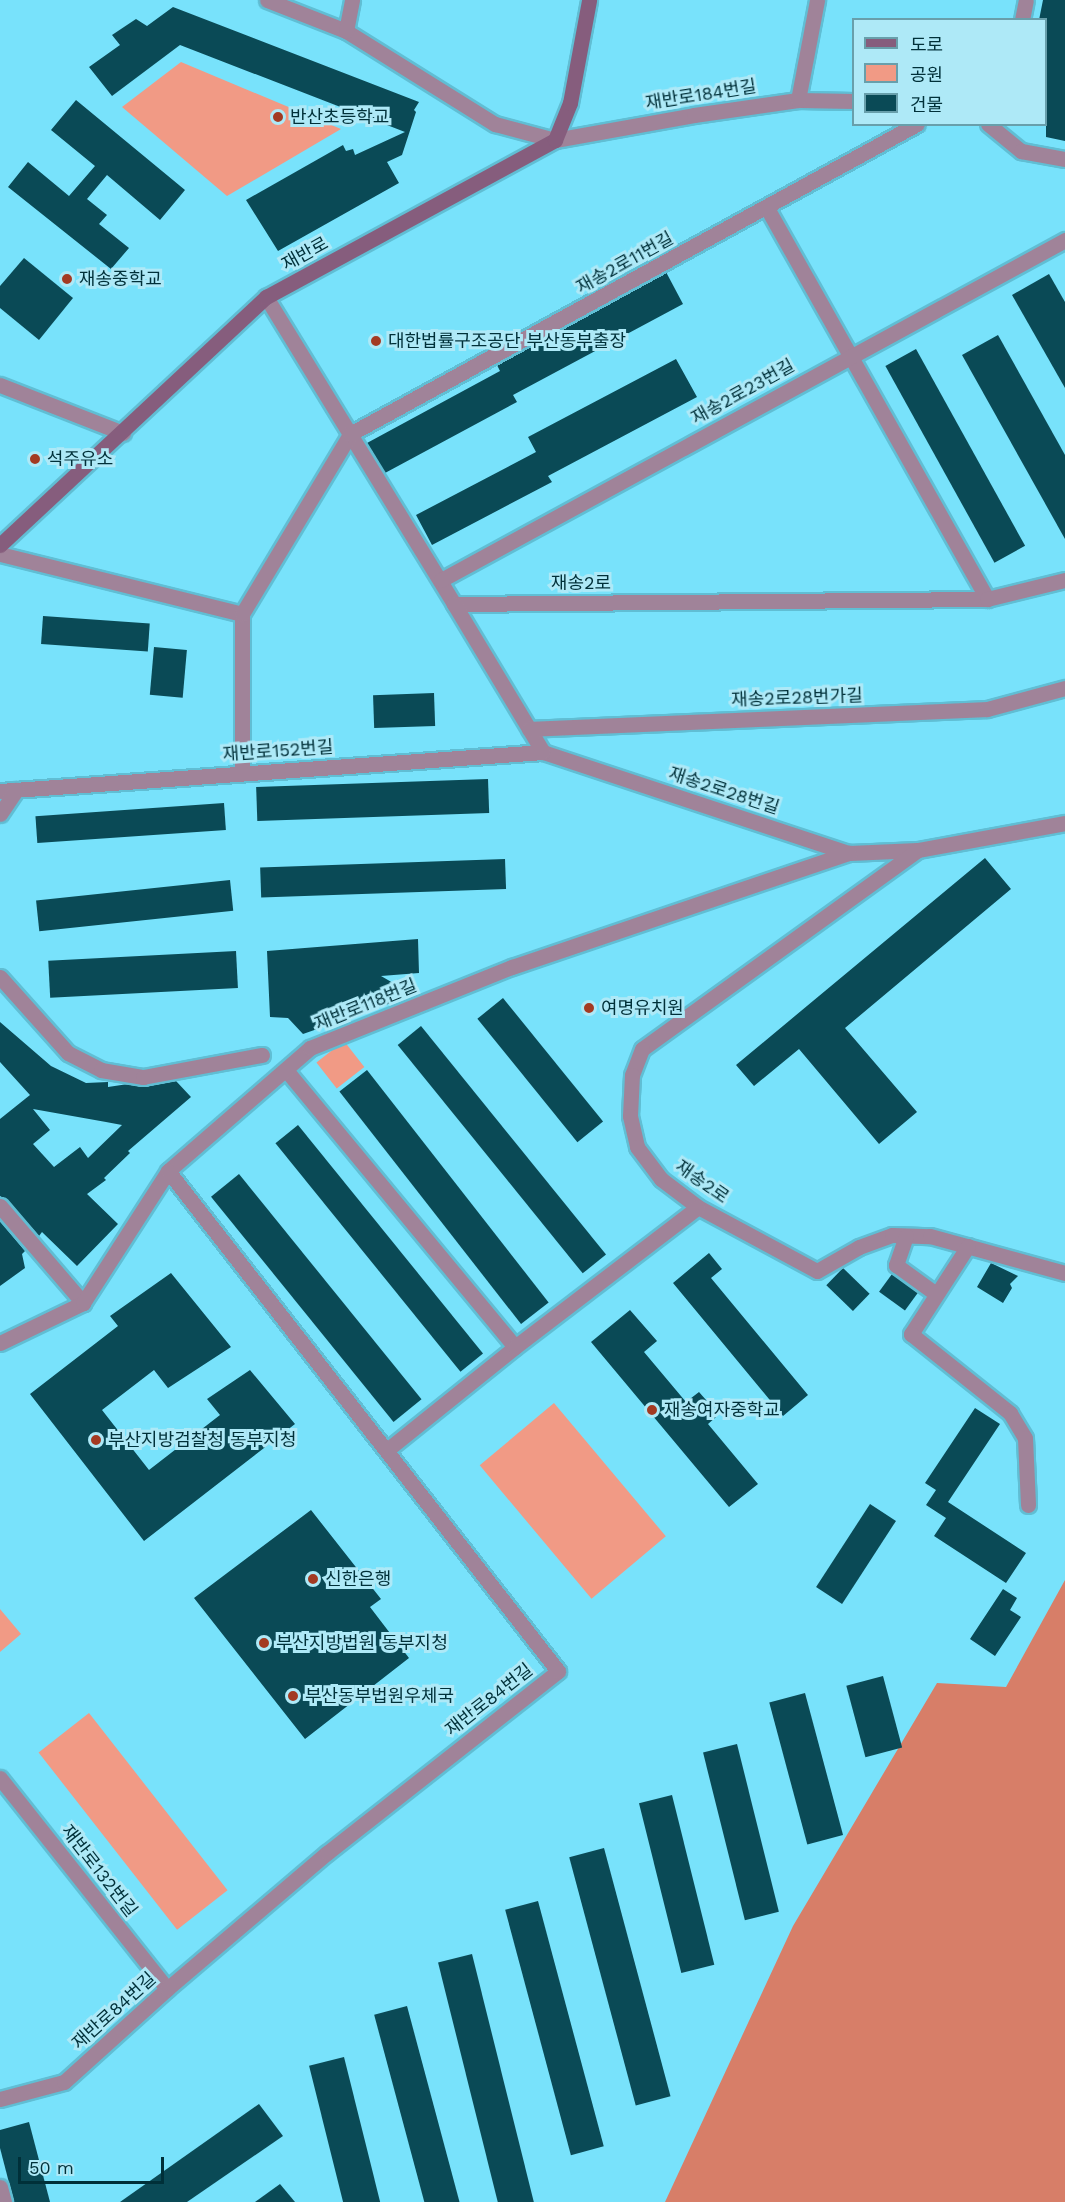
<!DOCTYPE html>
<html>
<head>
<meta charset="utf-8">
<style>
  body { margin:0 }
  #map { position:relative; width:1065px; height:2202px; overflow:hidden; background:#78e2fb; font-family:"Work Sans","Noto Sans KR",sans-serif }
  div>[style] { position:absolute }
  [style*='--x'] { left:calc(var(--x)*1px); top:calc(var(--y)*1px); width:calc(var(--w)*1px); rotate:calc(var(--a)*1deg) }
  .green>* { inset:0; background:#f19a85; transform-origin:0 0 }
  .forest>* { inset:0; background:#d77e68 }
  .building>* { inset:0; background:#0a4a56; transform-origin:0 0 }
  .roads { filter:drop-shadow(2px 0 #60bed4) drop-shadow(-2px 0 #60bed4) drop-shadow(0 2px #60bed4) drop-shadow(0 -2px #60bed4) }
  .minor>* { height:15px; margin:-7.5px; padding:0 7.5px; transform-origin:7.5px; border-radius:7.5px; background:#a08399 }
  .secondary>* { height:15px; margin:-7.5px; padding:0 7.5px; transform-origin:7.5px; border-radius:7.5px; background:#865d7d }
  .dots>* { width:16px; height:16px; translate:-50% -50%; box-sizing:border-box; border:3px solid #aee9f7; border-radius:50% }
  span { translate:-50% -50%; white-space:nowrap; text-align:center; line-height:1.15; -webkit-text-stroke:6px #aee9f7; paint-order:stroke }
  .street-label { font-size:18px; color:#003039 }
  .poi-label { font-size:18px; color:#003039 }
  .left { translate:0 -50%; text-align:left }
  .legend { position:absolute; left:852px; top:18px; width:195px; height:108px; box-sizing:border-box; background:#aee9f7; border:2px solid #689fab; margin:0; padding:8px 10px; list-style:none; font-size:18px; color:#003039 }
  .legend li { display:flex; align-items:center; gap:12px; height:30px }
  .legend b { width:30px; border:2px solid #689fab }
  .scale { position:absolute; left:18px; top:2157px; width:146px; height:27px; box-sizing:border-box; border:3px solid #003039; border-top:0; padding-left:8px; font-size:18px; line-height:21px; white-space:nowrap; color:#003039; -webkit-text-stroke:4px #aee9f7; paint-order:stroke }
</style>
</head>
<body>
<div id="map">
  <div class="green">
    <div style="clip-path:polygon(181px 62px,341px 129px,227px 196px,122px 107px)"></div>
    <div style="left:344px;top:1041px;width:33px;height:35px;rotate:52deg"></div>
    <div style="left:554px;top:1403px;width:174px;height:97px;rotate:50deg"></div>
    <div style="clip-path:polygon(0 1609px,21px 1634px,0 1652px)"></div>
    <div style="left:89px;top:1713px;width:225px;height:64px;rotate:52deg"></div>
  </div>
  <div class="forest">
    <div style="clip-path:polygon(1065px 1580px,1065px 2202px,665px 2202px,793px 1926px,937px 1683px,1006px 1687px)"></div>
  </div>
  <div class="building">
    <div style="clip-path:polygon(1043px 0,1065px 0,1065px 141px,1046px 137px,1046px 20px,1039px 20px)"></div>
    <div style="clip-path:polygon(173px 7px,419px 102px,414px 110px,416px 112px,402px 155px,387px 162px,399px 183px,278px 251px,246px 200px,343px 145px,346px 151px,353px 149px,355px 155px,405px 132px,180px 45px,112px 96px,89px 67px,120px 45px,112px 35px,136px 19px,147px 26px)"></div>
    <div style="clip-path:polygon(76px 100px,185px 190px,160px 220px,107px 175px,87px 199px,107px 215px,99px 224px,129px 248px,111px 269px,8px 187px,28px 162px,69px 196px,95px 166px,51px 130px)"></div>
    <div style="clip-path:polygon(24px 258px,73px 298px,39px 340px,0 308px,0 286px)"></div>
    <div style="clip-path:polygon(666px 272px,683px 304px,513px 395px,517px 402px,385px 473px,367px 443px,500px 371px,497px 365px)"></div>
    <div style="clip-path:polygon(1049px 274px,1065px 302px,1065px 388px,1012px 295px)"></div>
    <div style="clip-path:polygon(998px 335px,1065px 455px,1065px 539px,962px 355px)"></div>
    <div style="left:916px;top:349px;width:225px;height:35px;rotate:61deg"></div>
    <div style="clip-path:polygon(676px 359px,697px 397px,548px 476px,552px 482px,432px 545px,416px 515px,536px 452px,528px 437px)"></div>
    <div style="left:43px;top:616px;width:107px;height:28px;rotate:4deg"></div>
    <div style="left:154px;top:647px;width:33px;height:48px;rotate:5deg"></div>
    <div style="left:434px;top:693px;width:33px;height:61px;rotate:88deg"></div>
    <div style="left:488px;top:779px;width:34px;height:232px;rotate:88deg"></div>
    <div style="left:224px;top:803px;width:27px;height:189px;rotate:86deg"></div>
    <div style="clip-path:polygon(985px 858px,1011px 889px,845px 1028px,917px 1112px,879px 1144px,799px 1049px,754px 1086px,736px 1065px)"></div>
    <div style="left:505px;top:859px;width:30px;height:245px;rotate:88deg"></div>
    <div style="left:230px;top:880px;width:31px;height:195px;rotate:84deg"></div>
    <div style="clip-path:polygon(418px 939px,419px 973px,381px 976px,414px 995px,303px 1034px,288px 1018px,270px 1017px,267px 951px)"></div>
    <div style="left:236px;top:951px;width:37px;height:188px;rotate:87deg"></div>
    <div style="left:503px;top:998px;width:159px;height:33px;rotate:51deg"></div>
    <div style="clip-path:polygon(evenodd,0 1022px,51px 1066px,86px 1083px,108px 1082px,108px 1087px,128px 1084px,144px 1087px,176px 1081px,191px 1097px,128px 1151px,130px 1153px,104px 1178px,106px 1180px,87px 1194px,118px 1224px,77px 1266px,42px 1232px,39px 1236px,7px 1200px,0 1196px,0 1119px,30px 1095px,0 1062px,0 1022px,33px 1109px,106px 1122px,122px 1125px,88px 1158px,80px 1147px,54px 1167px,33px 1144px,50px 1130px,33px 1109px)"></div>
    <div style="left:421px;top:1026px;width:294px;height:30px;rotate:51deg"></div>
    <div style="left:367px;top:1070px;width:295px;height:35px;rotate:52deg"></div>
    <div style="left:298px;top:1125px;width:294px;height:29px;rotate:51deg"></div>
    <div style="left:239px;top:1174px;width:290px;height:36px;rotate:51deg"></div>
    <div style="clip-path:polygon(0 1221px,25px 1251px,22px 1254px,25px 1268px,0 1286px)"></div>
    <div style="clip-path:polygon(709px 1253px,722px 1269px,711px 1278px,808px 1395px,783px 1416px,673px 1283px)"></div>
    <div style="clip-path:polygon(991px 1263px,1018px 1276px,1010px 1284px,1012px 1288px,1003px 1303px,977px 1287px)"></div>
    <div style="left:843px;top:1268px;width:37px;height:24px;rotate:44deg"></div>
    <div style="clip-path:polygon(171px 1273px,231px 1347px,168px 1388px,154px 1370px,102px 1410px,149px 1470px,220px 1415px,207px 1399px,250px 1370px,295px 1424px,144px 1541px,30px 1394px,118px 1326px,110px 1316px)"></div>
    <div style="left:892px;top:1274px;width:32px;height:22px;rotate:36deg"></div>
    <div style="clip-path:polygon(630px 1310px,657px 1341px,644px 1352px,686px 1402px,699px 1392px,714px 1409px,711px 1411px,716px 1417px,708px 1424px,758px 1484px,729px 1507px,591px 1342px)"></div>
    <div style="clip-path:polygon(975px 1408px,1000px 1424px,948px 1502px,1026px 1553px,1006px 1583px,934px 1536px,946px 1518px,926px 1505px,936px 1490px,925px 1483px)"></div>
    <div style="left:870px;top:1504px;width:31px;height:99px;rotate:33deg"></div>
    <div style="clip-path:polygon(311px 1510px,381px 1599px,370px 1607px,409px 1658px,305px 1739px,194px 1598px)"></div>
    <div style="clip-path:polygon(1003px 1589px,1017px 1598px,1010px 1610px,1021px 1617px,995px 1656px,970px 1639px)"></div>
    <div style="left:883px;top:1676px;width:74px;height:38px;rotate:75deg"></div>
    <div style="left:805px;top:1693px;width:147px;height:37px;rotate:75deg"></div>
    <div style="left:737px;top:1744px;width:173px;height:35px;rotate:76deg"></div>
    <div style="left:672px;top:1795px;width:175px;height:34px;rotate:76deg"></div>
    <div style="left:604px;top:1848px;width:257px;height:36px;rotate:75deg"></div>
    <div style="left:538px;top:1901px;width:254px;height:34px;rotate:75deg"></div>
    <div style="left:472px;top:1954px;width:256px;height:35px;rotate:76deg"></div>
    <div style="left:407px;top:2006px;width:203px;height:34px;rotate:75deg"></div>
    <div style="left:344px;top:2057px;width:150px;height:36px;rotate:76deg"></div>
    <div style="clip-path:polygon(259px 2104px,283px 2136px,187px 2202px,120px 2202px)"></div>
    <div style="clip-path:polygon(29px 2122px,50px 2202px,14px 2202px,0 2148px,0 2130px)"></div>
    <div style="clip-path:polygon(280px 2184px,295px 2202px,255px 2202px)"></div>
  </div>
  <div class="roads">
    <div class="minor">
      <div style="--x:267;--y:0;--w:85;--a:21.4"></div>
      <div style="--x:346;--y:31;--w:176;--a:32"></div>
      <div style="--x:495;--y:124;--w:62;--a:14.9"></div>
      <div style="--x:555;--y:140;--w:141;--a:-10.2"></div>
      <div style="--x:694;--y:115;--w:105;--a:-8.2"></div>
      <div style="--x:798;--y:100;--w:56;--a:1"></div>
      <div style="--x:1022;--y:20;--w:20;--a:-79"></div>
      <div style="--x:346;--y:31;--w:32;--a:-79"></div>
      <div style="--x:798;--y:100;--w:102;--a:-79.2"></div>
      <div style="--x:988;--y:124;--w:43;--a:39.3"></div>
      <div style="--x:1021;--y:151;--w:45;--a:10.3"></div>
      <div style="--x:767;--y:208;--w:449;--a:60.6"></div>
      <div style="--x:266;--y:297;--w:360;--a:58.5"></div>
      <div style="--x:454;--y:604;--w:533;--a:-0.54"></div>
      <div style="--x:987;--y:599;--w:80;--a:-13.7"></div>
      <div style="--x:0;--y:385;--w:132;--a:21.3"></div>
      <div style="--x:0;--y:554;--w:249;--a:13.9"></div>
      <div style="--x:441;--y:580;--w:711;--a:-28.58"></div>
      <div style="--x:454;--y:604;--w:173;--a:59"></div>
      <div style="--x:543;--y:752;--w:322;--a:18.3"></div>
      <div style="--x:849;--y:853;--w:69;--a:-2.5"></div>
      <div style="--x:918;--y:850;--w:149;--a:-10.4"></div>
      <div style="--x:529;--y:729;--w:458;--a:-2.5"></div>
      <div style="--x:987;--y:709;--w:81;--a:-15.1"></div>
      <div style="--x:242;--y:773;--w:159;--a:-90"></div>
      <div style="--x:242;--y:614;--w:210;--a:-59"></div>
      <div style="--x:350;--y:434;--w:646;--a:-28.67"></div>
      <div style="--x:0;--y:791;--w:544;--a:-4.11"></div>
      <div style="--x:0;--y:814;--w:29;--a:-56"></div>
      <div style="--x:918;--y:850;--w:340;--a:144.2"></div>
      <div style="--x:642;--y:1049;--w:28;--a:111"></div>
      <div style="--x:632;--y:1075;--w:41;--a:92.8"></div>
      <div style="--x:630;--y:1116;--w:32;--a:77"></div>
      <div style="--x:637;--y:1147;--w:40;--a:53"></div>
      <div style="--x:661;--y:1179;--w:46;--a:37.1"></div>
      <div style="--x:698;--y:1207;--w:135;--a:28.3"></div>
      <div style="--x:817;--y:1271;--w:48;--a:-29.7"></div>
      <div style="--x:859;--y:1247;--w:35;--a:-20"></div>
      <div style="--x:892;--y:1235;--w:38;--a:2"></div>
      <div style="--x:930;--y:1236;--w:140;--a:15.3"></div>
      <div style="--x:0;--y:977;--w:102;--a:48.2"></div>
      <div style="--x:68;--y:1053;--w:37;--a:27"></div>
      <div style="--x:101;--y:1070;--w:43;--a:9.5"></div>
      <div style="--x:143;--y:1077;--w:121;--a:-10.5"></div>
      <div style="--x:286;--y:1070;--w:359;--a:50.4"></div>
      <div style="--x:0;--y:1206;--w:128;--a:49.4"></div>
      <div style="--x:906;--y:1236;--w:31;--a:109"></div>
      <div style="--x:896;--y:1265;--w:49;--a:35.9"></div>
      <div style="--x:968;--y:1246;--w:105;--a:122.9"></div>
      <div style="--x:911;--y:1334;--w:127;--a:38.6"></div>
      <div style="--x:1010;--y:1413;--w:29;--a:59"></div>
      <div style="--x:1025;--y:1438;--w:67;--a:87.4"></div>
      <div style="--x:0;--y:1343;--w:92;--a:-25.7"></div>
      <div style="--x:83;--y:1303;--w:157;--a:-57.2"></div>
      <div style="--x:168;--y:1171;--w:188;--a:-40.9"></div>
      <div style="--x:310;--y:1048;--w:218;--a:-21.9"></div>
      <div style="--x:512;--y:967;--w:356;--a:-18.7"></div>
      <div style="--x:387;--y:1450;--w:164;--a:-38.8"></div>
      <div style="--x:515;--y:1347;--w:230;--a:-37.4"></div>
      <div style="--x:0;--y:1778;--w:269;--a:51.6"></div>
      <div style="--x:0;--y:2099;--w:66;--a:-14.9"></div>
      <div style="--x:64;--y:2082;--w:139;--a:-42.1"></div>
      <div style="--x:167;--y:1989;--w:210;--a:-40.4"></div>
      <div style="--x:327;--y:1853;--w:294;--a:-38.2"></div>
      <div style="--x:558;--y:1671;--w:634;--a:-127.95"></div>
      <div style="--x:0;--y:2187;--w:16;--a:75"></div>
    </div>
    <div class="secondary">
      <div style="--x:0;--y:545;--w:364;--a:-43"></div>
      <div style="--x:266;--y:297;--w:329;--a:-28.5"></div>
      <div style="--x:555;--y:140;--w:40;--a:-68"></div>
      <div style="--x:570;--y:103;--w:105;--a:-79.5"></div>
    </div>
  </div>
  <div class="dots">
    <div style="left:278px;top:117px;background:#a33a22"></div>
    <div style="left:67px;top:279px;background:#a33a22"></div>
    <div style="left:376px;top:341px;background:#a33a22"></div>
    <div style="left:35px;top:459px;background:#a33a22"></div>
    <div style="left:589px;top:1008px;background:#a33a22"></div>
    <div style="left:652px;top:1410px;background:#a33a22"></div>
    <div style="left:96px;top:1440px;background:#a33a22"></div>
    <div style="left:313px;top:1579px;background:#a33a22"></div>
    <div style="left:264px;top:1643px;background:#a33a22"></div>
    <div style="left:293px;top:1696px;background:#a33a22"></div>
  </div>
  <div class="street-label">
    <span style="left:701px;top:95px;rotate:-9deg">재반로184번길</span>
    <span style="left:305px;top:254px;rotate:-29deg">재반로</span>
    <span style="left:625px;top:263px;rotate:-29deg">재송2로11번길</span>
    <span style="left:743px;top:392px;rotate:-29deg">재송2로23번길</span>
    <span style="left:581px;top:583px">재송2로</span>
    <span style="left:797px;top:698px;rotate:-2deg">재송2로28번가길</span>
    <span style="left:278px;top:751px;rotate:-4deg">재반로152번길</span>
    <span style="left:724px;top:791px;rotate:18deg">재송2로28번길</span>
    <span style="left:366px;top:1005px;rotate:-22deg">재반로118번길</span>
    <span style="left:702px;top:1182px;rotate:35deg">재송2로</span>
    <span style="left:489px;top:1700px;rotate:-38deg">재반로84번길</span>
    <span style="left:99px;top:1871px;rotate:52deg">재반로132번길</span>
    <span style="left:114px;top:2011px;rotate:-42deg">재반로84번길</span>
  </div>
  <div class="poi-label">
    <span class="left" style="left:290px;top:117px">반산초등학교</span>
    <span class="left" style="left:79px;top:279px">재송중학교</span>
    <span class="left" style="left:388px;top:341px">대한법률구조공단 부산동부출장</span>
    <span class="left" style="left:47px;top:459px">석주유소</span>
    <span class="left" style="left:601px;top:1008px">여명유치원</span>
    <span class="left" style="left:664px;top:1410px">재송여자중학교</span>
    <span class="left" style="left:108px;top:1440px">부산지방검찰청 동부지청</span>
    <span class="left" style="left:325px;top:1579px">신한은행</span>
    <span class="left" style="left:276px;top:1643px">부산지방법원 동부지청</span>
    <span class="left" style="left:305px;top:1696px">부산동부법원우체국</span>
  </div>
  <ul class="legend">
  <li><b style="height:8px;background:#865d7d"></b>도로</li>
  <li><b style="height:16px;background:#f19a85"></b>공원</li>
  <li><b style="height:16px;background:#0a4a56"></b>건물</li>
  </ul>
  <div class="scale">50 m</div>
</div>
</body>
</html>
